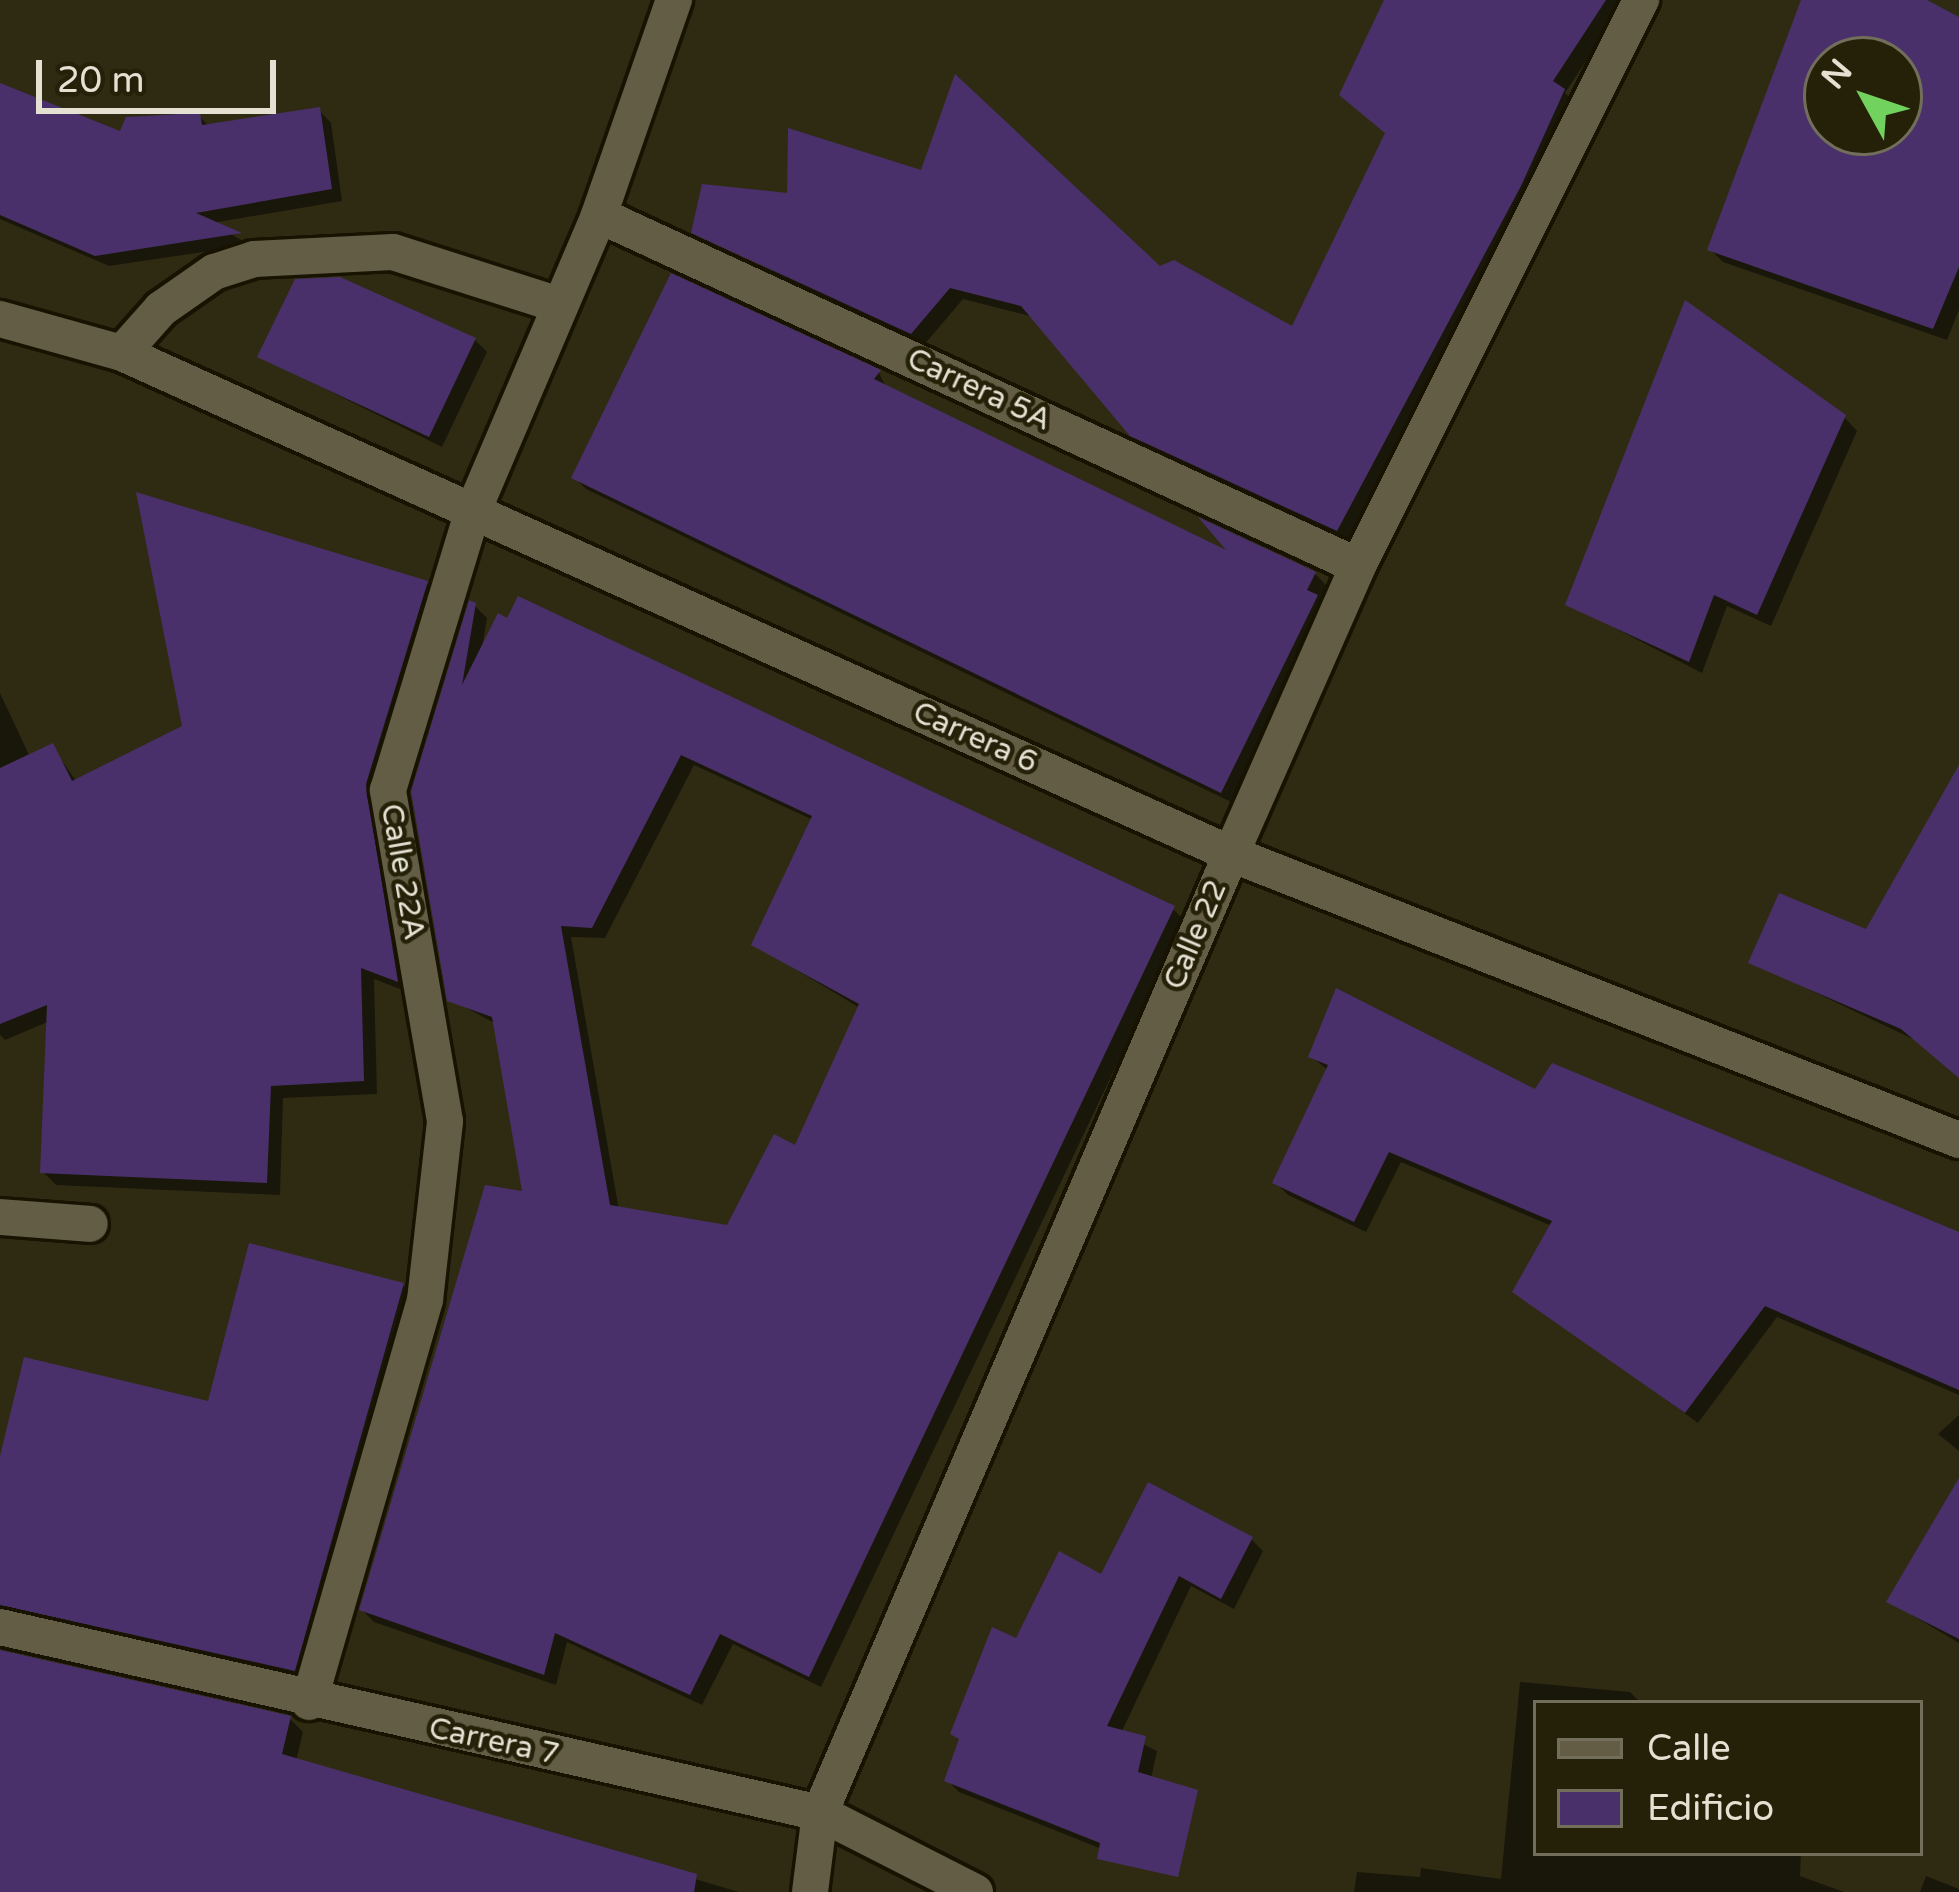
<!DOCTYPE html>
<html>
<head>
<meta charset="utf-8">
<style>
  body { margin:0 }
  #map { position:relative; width:1959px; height:1892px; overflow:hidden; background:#2f2b13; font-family:"Varela Round",sans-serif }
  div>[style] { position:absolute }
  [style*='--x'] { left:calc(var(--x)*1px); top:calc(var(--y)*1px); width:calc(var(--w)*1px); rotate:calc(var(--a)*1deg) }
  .shadow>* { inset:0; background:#0007 }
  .building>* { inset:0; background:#4a306b }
  .roads { filter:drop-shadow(3px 0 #171300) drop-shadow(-3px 0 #171300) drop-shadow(0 3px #171300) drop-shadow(0 -3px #171300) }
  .street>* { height:36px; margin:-18px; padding:0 18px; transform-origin:18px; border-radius:18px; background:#625d44 }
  span { translate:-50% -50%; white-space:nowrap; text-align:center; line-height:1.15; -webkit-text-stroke:9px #252109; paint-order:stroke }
  .street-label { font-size:30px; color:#e4e1d3 }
  .legend { position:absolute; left:1533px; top:1700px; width:390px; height:156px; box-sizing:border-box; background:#252109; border:3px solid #716e5a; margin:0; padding:15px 21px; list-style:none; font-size:36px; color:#e4e1d3 }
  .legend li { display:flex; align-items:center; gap:24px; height:60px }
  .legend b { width:60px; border:3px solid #716e5a }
  .north { position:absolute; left:1803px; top:36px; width:120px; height:120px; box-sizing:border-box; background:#252109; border:3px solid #716e5a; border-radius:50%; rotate:310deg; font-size:33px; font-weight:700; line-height:48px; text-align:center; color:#e4e1d3 }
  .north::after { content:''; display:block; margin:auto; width:42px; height:54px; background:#71d25e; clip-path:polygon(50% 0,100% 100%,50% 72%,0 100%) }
  .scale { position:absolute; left:36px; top:60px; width:240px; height:54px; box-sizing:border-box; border:6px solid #e4e1d3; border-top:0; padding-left:15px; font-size:36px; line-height:42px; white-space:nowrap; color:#e4e1d3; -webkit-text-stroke:9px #252109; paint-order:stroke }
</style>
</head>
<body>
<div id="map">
  <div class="shadow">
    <div style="clip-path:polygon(1387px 0,1626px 0,1565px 93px,1576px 104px,1533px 200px,1350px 542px,1146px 447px,1034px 317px,963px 299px,924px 345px,694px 232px,1160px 270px,1294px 330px,1388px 134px)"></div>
    <div style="clip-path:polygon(evenodd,1805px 0,1920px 0,1959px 26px,1959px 310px,1947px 340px,1723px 262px,1710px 249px,1805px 0,1827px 60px,1899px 60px,1899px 132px,1827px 132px,1827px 60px)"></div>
    <div style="clip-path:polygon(319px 110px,331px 123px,342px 201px,212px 223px,250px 245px,109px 266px,0 219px,0 122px,121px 135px,199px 116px,210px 127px)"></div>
    <div style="clip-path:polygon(672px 277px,879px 373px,887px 389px,1238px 559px,1315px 574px,1327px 586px,1319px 601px,1328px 609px,1233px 803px,586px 489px,574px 477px)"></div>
    <div style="clip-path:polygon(475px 340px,487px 352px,442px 447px,261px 357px)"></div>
    <div style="clip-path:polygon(1844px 417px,1857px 431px,1771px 626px,1727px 606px,1702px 673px,1568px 604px)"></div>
    <div style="clip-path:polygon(427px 584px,440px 597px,379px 800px,410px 993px,374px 979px,377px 1094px,283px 1098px,280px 1195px,56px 1185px,43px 1172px,50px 1021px,5px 1040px,0 1035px,0 693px,30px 757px,52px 747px,77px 782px,185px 728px)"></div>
    <div style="clip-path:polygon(evenodd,475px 606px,487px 618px,482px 649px,1173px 909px,1185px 921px,821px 1687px,733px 1644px,702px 1705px,567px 1642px,556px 1685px,374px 1622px,362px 1610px,526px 1194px,496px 1024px,450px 999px,414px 792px,475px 606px,694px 765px,813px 820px,755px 945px,860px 1008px,796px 1149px,728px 1228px,619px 1210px,571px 937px,605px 938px,694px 765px)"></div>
    <div style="clip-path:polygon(1959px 850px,1959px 1072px,1917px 1041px,1751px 962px,1867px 933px)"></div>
    <div style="clip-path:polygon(1312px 1057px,1536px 1093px,1959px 1238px,1959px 1395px,1777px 1317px,1698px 1423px,1516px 1291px,1552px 1226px,1401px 1162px,1366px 1232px,1288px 1195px,1276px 1183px,1329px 1071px)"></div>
    <div style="clip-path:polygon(403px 1285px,416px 1298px,307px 1682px,0 1623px,0 1460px,210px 1404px)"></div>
    <div style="clip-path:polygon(1959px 1415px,1959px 1451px,1938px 1434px)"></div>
    <div style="clip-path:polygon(1959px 1484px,1959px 1643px,1890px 1602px)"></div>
    <div style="clip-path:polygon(1251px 1539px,1263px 1551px,1234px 1609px,1191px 1586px,1121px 1733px,1157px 1751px,1151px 1779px,1157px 1871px,959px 1792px,947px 1780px,961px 1742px,953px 1733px,1017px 1642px,1103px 1578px)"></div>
    <div style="clip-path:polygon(0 1653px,290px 1719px,303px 1732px,296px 1761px,739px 1892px,0 1892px)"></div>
    <div style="clip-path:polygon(1520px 1682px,1630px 1692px,1641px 1703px,1536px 1703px,1536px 1853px,1801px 1853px,1800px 1876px,1844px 1892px,1354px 1892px,1357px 1872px,1420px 1877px,1421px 1868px,1501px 1879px)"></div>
    <div style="clip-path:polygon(1926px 1876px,1959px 1889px,1959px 1892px,1920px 1892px)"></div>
  </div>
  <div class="building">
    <div style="clip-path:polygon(1384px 0,1606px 0,1553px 81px,1565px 89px,1521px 186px,1337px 531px,1130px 436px,1021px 306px,950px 288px,911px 334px,691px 233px,702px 184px,787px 193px,788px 128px,921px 170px,955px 74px,1160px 266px,1174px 260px,1292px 326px,1385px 133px,1339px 95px)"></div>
    <div style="clip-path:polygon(evenodd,1801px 0,1927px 0,1959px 17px,1959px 267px,1933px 329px,1707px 250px,1801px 0,1827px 60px,1899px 60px,1899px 132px,1827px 132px,1827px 60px)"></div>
    <div style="clip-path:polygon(0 83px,120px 131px,126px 117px,200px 113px,202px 125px,320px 107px,332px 189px,196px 213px,242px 233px,95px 256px,0 215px)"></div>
    <div style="clip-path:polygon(671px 273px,881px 370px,874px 379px,1226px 550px,1198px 517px,1316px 572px,1307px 590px,1318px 595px,1221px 793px,571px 478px)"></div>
    <div style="clip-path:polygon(340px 277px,476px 338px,429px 437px,257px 357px,295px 279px)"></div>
    <div style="clip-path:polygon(1685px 300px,1846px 415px,1757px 615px,1714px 595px,1689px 662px,1565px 605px)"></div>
    <div style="clip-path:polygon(136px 492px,428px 581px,366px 784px,398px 982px,361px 968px,364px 1081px,271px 1086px,267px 1183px,40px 1173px,47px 1005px,0 1024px,0 768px,53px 743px,72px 781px,182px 726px)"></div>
    <div style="clip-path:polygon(evenodd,518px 596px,1175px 906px,809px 1677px,720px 1634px,690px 1695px,555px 1633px,544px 1675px,359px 1610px,485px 1185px,522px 1191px,492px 1017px,447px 1001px,411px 791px,469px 600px,476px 603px,462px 685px,498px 613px,507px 618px,518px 596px,681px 755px,812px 816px,751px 945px,859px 1004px,795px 1145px,774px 1134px,727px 1225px,610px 1205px,561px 926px,592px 928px,681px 755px)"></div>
    <div style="clip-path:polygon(1959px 765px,1959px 1078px,1901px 1029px,1748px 963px,1779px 893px,1866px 929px)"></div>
    <div style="clip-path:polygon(1336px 988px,1535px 1089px,1552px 1063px,1959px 1232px,1959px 1390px,1765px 1306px,1685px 1413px,1512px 1292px,1552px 1221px,1389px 1152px,1354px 1222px,1272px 1183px,1328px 1065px,1308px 1057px)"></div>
    <div style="clip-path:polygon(249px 1243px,404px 1283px,295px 1671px,0 1605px,0 1456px,24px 1357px,208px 1401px)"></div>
    <div style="clip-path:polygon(1959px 1478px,1959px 1639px,1886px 1602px)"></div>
    <div style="clip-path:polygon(1148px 1482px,1253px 1537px,1221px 1599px,1179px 1576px,1107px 1726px,1146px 1736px,1138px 1772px,1198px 1790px,1178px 1877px,1097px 1859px,1100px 1843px,944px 1781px,959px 1739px,950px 1734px,992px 1627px,1016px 1638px,1059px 1551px,1101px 1574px)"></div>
    <div style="clip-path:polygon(0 1650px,291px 1716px,282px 1754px,697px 1874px,694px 1892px,0 1892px)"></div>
  </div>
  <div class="roads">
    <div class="street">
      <div style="--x:599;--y:215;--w:836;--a:24.82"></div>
      <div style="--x:0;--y:319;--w:127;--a:15.6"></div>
      <div style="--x:122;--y:353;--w:1217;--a:24.31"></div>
      <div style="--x:1231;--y:854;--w:782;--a:21.45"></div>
      <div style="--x:122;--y:353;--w:59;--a:-48.4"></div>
      <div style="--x:161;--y:309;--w:65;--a:-34.9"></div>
      <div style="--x:214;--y:272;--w:42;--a:-18"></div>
      <div style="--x:254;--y:259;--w:139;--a:-2.9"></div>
      <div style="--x:393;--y:252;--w:174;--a:17.7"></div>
      <div style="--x:0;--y:1217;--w:90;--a:4.4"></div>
      <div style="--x:0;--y:1627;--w:841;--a:12.78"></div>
      <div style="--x:820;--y:1813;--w:174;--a:27"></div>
      <div style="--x:309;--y:1702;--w:418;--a:-73.9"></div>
      <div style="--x:425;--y:1300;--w:180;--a:-83.6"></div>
      <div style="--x:445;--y:1121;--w:336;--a:-99.8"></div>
      <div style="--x:388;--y:790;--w:292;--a:-73.1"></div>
      <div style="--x:473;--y:511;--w:322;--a:-66.9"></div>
      <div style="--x:599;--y:215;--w:228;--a:-70.8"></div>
      <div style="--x:810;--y:1892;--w:80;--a:-82.8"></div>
      <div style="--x:820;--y:1813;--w:1043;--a:-66.8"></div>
      <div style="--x:1231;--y:854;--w:315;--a:-66.2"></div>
      <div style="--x:1358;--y:566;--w:633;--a:-63.43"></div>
    </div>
  </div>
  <div class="street-label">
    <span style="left:979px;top:390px;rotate:25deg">Carrera 5A</span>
    <span style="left:975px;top:738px;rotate:24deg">Carrera 6</span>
    <span style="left:402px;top:872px;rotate:80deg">Calle 22A</span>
    <span style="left:1196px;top:935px;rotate:-67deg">Calle 22</span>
    <span style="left:494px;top:1742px;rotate:12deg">Carrera 7</span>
  </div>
  <ul class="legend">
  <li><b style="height:15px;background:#625d44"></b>Calle</li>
  <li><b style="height:33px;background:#4a306b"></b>Edificio</li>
  </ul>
  <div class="north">N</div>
  <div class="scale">20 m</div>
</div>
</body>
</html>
